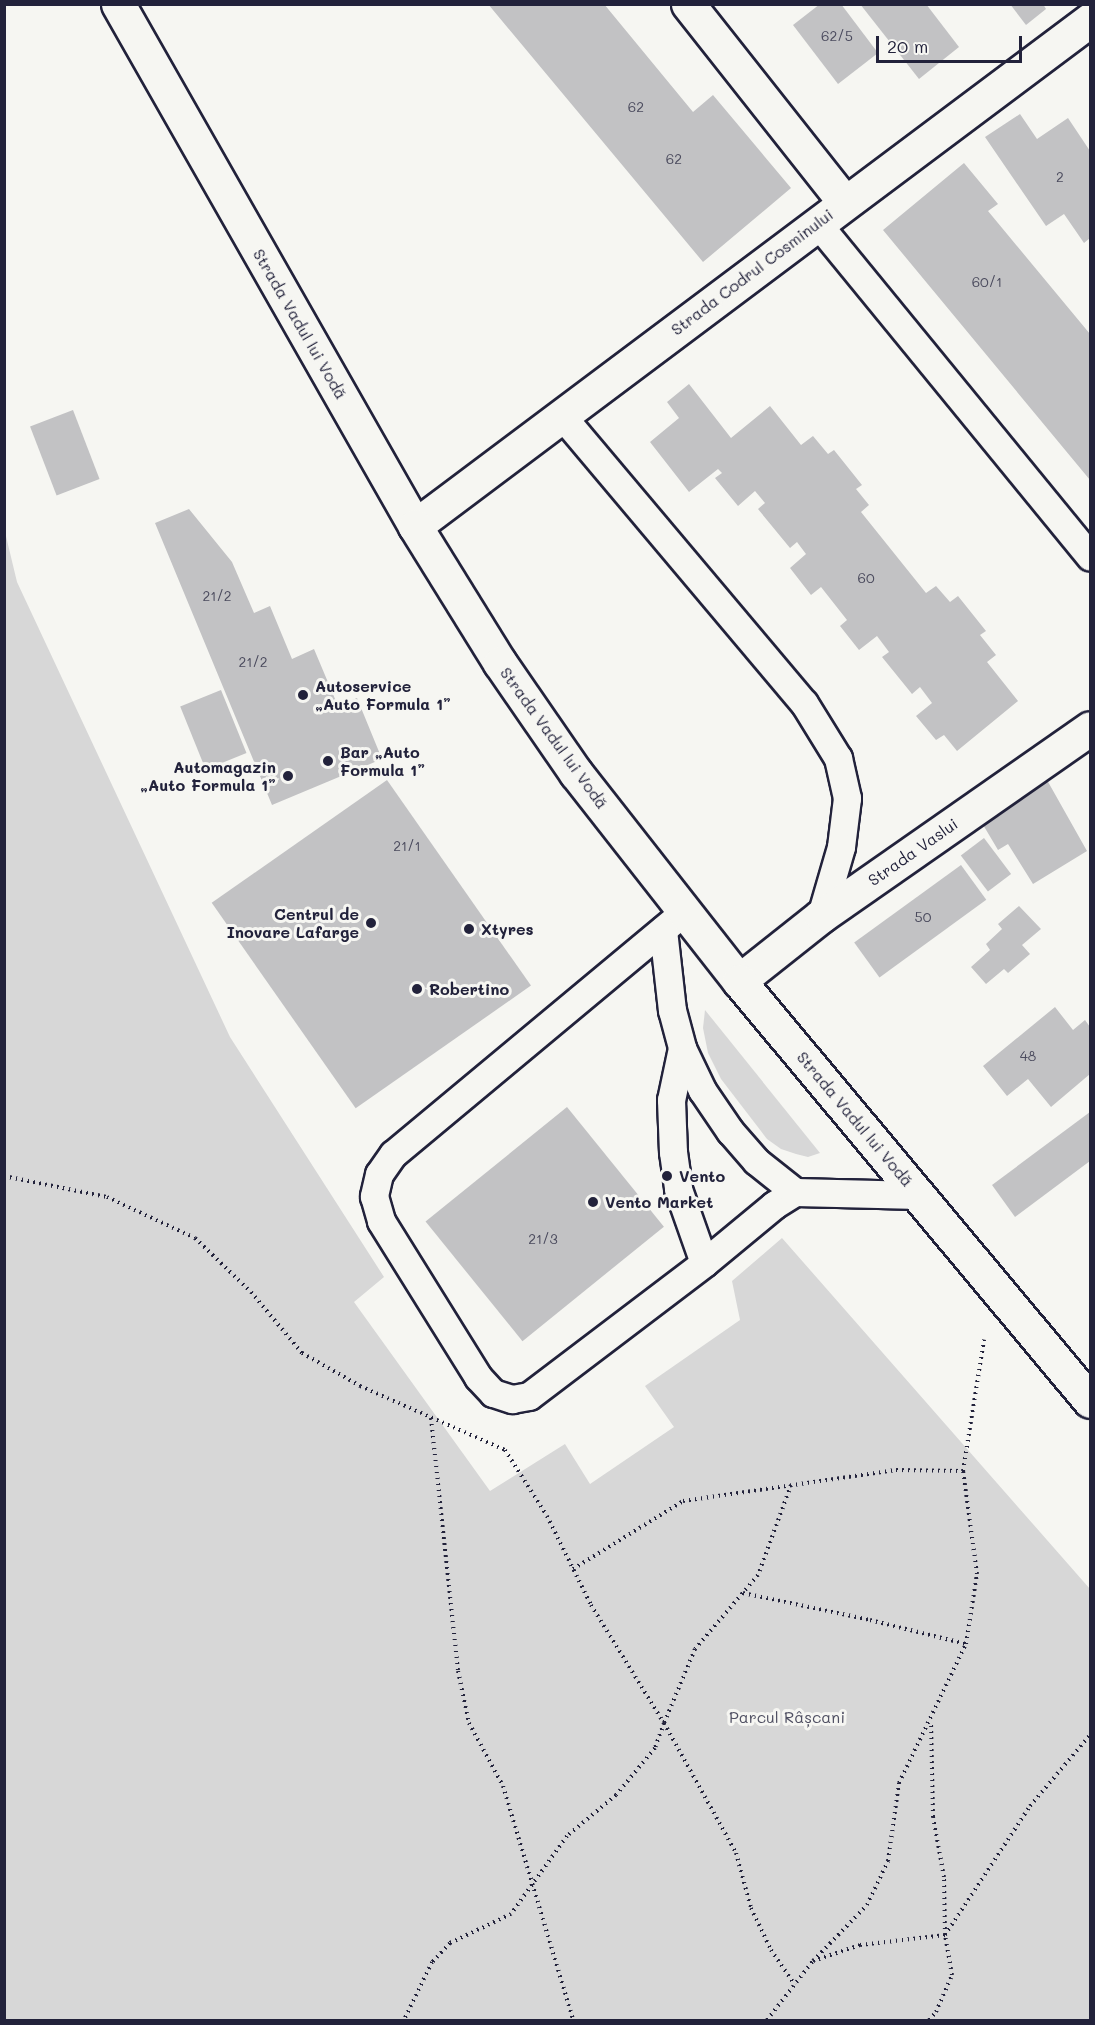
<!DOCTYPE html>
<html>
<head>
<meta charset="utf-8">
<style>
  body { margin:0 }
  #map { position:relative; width:1095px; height:2025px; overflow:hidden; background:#f6f6f2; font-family:Mali,sans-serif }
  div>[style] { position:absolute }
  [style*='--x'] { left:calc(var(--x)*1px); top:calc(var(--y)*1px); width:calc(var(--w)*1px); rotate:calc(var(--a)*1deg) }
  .green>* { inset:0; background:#d7d7d7 }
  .building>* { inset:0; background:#c2c2c4; transform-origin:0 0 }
  .path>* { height:4px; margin-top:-2px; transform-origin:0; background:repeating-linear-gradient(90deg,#22223b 0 1.5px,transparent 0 6px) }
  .roads { filter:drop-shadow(2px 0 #22223b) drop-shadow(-2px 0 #22223b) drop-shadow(0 2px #22223b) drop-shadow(0 -2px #22223b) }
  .lane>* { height:27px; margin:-13.5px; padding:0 13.5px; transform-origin:13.5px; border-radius:13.5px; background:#f6f6f2 }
  .street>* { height:33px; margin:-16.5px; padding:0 16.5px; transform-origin:16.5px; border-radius:16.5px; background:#f6f6f2 }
  .primary>* { height:33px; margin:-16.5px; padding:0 16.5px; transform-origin:16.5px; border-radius:16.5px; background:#f6f6f2 }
  .dots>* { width:16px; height:16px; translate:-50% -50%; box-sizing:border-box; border:3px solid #f6f6f2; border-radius:50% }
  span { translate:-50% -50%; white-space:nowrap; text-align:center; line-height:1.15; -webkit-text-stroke:6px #f6f6f2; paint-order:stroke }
  .number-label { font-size:14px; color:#4a4a5d }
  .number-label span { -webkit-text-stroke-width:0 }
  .street-label { font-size:16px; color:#22223b }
  .poi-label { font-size:16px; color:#22223b; font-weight:700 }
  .left { translate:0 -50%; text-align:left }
  .right { translate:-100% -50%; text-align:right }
  .park-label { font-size:16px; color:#4f4f62 }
  .frame { position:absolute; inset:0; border:6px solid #22223b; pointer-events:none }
  .scale { position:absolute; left:876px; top:36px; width:146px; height:27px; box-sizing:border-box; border:3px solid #22223b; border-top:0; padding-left:8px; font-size:18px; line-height:21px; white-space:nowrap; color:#22223b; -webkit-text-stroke:4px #f6f6f2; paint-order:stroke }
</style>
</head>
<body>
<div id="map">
  <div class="green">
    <div style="clip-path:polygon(5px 532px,17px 582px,230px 1037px,384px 1277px,354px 1302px,490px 1491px,565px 1444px,590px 1484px,674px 1427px,645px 1386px,740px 1320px,732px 1281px,782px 1238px,1090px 1589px,1090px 2020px,5px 2020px)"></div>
    <div style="clip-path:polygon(705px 1010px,820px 1153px,808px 1157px,796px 1154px,781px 1149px,767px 1139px,721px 1079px,708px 1053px,703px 1028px)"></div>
  </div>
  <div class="building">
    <div style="clip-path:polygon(488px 4px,604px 4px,693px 112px,713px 95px,791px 188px,703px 262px)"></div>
    <div style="clip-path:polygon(820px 4px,841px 4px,878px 53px,838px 84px,793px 25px)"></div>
    <div style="clip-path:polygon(860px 4px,926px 4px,959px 47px,919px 79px)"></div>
    <div style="clip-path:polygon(1010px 4px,1043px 4px,1046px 9px,1026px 25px)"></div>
    <div style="clip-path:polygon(1020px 114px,1037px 139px,1068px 118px,1090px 151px,1090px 238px,1084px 243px,1064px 214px,1046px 226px,985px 137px)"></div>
    <div style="clip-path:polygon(964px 163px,998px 204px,988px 211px,1090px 334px,1090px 480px,883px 230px)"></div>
    <div style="clip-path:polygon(689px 384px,731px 438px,770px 406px,801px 445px,813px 436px,828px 454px,834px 450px,862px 485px,856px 489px,869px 505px,861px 512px,926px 593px,936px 586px,950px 602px,958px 596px,986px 631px,980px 635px,996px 655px,987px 662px,1018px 701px,957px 751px,944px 735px,936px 740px,916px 716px,932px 703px,920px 687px,912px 694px,882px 657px,889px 652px,877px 636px,859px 650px,840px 626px,847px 620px,821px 587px,811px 595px,790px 568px,806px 554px,797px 542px,790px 548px,758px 509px,765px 503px,755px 491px,738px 506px,715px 478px,722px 473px,718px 469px,689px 492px,650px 442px,679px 418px,667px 402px)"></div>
    <div style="left:73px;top:410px;width:74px;height:46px;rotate:69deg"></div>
    <div style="clip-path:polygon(189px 509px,232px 562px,254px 613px,270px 606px,292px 659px,314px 649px,338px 706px,357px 698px,382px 759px,272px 805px,155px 523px)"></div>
    <div style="left:221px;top:690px;width:68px;height:44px;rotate:68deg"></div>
    <div style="left:387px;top:780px;width:251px;height:214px;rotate:55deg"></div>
    <div style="clip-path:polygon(1047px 780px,1087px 851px,1033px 884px,1008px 844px,998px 850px,982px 823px)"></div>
    <div style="left:984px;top:838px;width:45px;height:29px;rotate:53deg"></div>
    <div style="left:961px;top:865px;width:43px;height:132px;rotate:54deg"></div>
    <div style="clip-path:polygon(1019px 906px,1041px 929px,1022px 945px,1030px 954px,1008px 973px,1004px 969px,986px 984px,971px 967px,990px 950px,986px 944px,1002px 929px,998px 924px)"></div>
    <div style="clip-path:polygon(1055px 1007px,1073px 1030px,1085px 1020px,1090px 1027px,1090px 1074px,1051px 1107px,1028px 1079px,1007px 1096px,983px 1066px)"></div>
    <div style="left:567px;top:1107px;width:154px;height:182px;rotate:51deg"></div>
    <div style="clip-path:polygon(1090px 1112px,1090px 1161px,1015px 1217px,992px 1185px)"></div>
  </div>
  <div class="path">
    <div style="--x:4;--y:1176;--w:105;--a:11.5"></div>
    <div style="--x:107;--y:1197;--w:97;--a:25"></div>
    <div style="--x:195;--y:1238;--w:78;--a:44"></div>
    <div style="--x:251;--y:1292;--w:80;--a:50.1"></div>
    <div style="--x:302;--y:1353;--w:67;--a:29.6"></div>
    <div style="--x:360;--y:1386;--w:158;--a:23.8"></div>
    <div style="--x:505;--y:1450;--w:78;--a:57.5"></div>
    <div style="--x:547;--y:1516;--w:99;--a:63.7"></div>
    <div style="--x:591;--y:1605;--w:139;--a:58.3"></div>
    <div style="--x:664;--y:1723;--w:27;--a:110"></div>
    <div style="--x:655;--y:1748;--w:61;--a:129.7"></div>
    <div style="--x:616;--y:1795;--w:64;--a:140.1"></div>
    <div style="--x:567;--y:1836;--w:96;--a:125.7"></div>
    <div style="--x:511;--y:1914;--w:68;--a:154.6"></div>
    <div style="--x:450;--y:1943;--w:26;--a:133"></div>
    <div style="--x:432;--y:1962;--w:64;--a:115.8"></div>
    <div style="--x:431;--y:1418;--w:254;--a:83.9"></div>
    <div style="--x:458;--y:1671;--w:53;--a:78.1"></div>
    <div style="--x:469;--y:1723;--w:72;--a:61.6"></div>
    <div style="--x:503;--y:1786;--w:244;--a:73.3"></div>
    <div style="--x:791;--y:1485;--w:96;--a:110.1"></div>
    <div style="--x:758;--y:1575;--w:97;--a:130.4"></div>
    <div style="--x:695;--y:1649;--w:80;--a:112.7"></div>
    <div style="--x:664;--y:1723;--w:149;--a:61"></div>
    <div style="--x:736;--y:1853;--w:57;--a:74.7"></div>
    <div style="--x:751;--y:1908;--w:47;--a:64.5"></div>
    <div style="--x:771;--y:1950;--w:42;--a:55.6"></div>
    <div style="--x:573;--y:1569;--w:129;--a:-31.7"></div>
    <div style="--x:683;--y:1501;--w:215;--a:-8.3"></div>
    <div style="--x:896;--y:1470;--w:67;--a:0.9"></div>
    <div style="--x:743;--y:1593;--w:130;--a:12"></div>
    <div style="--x:870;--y:1620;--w:99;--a:14"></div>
    <div style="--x:813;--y:1961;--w:78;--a:-46"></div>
    <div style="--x:867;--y:1905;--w:49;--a:-64.5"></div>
    <div style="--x:888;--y:1861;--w:79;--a:-82"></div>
    <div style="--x:899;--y:1783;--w:154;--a:-64.3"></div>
    <div style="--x:966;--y:1644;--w:71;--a:-81.1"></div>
    <div style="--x:977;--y:1574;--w:104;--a:-97.7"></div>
    <div style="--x:963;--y:1471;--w:133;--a:-80.9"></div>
    <div style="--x:767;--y:2020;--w:75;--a:-52.1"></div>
    <div style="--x:813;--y:1961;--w:50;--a:-18.8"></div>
    <div style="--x:860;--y:1945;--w:86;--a:-6.7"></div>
    <div style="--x:945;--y:1935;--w:154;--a:-56.6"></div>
    <div style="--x:1030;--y:1806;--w:93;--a:-49.8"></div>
    <div style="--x:929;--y:2020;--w:11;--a:-49"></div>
    <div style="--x:936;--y:2012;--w:40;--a:-66.6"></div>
    <div style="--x:952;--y:1975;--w:41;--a:-99.9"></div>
    <div style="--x:945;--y:1935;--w:58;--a:-91"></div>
    <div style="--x:944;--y:1877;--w:61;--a:-100.4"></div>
    <div style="--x:933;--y:1817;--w:94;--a:-91.2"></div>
  </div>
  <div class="roads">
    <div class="lane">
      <div style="--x:817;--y:223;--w:431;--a:50.7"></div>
      <div style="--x:562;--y:416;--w:375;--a:49.9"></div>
      <div style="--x:804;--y:703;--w:65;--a:58.3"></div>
      <div style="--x:838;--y:758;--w:41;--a:77.3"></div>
      <div style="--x:847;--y:798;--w:49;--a:97"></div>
      <div style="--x:841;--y:847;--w:72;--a:106.2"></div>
      <div style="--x:685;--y:911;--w:380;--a:140.2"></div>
      <div style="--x:393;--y:1154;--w:24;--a:125"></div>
      <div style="--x:379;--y:1174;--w:23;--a:103"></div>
      <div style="--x:374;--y:1196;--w:26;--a:74"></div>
      <div style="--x:381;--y:1221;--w:184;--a:58.1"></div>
      <div style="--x:478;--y:1377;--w:22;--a:47"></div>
      <div style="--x:493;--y:1393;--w:20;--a:18"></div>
      <div style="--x:512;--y:1399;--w:17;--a:-10"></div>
      <div style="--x:529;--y:1396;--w:220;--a:-37.2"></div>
      <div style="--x:704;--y:1263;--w:91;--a:-39.6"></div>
      <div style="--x:774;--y:1205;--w:25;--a:-32"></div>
      <div style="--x:795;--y:1192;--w:124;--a:1.4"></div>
      <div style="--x:663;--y:930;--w:81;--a:83.6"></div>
      <div style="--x:672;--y:1010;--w:39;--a:75"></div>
      <div style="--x:682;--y:1048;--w:47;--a:64.5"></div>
      <div style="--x:702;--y:1090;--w:50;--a:55.7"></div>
      <div style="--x:730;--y:1131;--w:40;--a:49"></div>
      <div style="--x:756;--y:1161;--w:50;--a:38.5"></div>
      <div style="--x:682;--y:1048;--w:53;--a:101.9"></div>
      <div style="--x:671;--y:1100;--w:52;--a:87.8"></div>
      <div style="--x:673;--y:1152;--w:37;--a:82"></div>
      <div style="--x:678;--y:1189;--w:78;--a:70.6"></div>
    </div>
    <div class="street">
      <div style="--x:688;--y:4;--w:253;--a:51.7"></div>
      <div style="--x:415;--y:526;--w:844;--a:-36.86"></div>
      <div style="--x:739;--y:981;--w:105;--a:-38.4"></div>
      <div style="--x:821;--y:916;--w:328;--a:-34.9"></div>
    </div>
    <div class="primary">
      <div style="--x:118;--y:4;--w:601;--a:60.36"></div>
      <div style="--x:415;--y:526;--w:161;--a:58.2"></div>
      <div style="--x:500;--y:663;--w:134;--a:55.4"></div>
      <div style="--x:576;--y:773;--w:264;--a:51.9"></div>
      <div style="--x:739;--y:981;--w:547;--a:50.11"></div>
    </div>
  </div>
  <div class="dots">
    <div style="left:303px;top:695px;background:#22223b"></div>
    <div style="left:328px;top:761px;background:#22223b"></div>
    <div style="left:288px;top:776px;background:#22223b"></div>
    <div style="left:371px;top:923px;background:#22223b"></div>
    <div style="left:469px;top:929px;background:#22223b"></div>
    <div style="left:417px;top:989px;background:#22223b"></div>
    <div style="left:667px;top:1176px;background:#22223b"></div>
    <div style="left:593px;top:1202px;background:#22223b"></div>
  </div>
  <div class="number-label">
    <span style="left:837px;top:36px">62/5</span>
    <span style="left:636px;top:107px">62</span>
    <span style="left:674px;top:159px">62</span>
    <span style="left:1060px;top:177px">2</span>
    <span style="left:987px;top:282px">60/1</span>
    <span style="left:866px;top:578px">60</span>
    <span style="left:217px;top:596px">21/2</span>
    <span style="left:253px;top:662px">21/2</span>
    <span style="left:407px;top:846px">21/1</span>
    <span style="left:923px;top:917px">50</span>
    <span style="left:1028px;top:1056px">48</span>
    <span style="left:543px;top:1239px">21/3</span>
  </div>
  <div class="street-label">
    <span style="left:752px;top:272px;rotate:-37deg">Strada Codrul Cosminului</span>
    <span style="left:300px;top:324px;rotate:60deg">Strada Vadul lui Vodă</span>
    <span style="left:554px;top:738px;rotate:54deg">Strada Vadul lui Vodă</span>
    <span style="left:913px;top:852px;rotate:-35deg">Strada Vaslui</span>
    <span style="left:855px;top:1119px;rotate:50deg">Strada Vadul lui Vodă</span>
  </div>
  <div class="poi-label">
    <span class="left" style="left:315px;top:695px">Autoservice<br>„Auto Formula 1”</span>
    <span class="left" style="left:340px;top:761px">Bar „Auto<br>Formula 1”</span>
    <span class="right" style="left:276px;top:776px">Automagazin<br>„Auto Formula 1”</span>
    <span class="right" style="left:359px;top:923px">Centrul de<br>Inovare Lafarge</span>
    <span class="left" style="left:481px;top:929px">Xtyres</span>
    <span class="left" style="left:429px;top:989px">Robertino</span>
    <span class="left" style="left:679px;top:1176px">Vento</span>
    <span class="left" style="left:605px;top:1202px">Vento Market</span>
  </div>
  <div class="park-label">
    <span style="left:787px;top:1717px">Parcul Râșcani</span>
  </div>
  <div class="frame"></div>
  <div class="scale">20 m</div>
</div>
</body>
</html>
